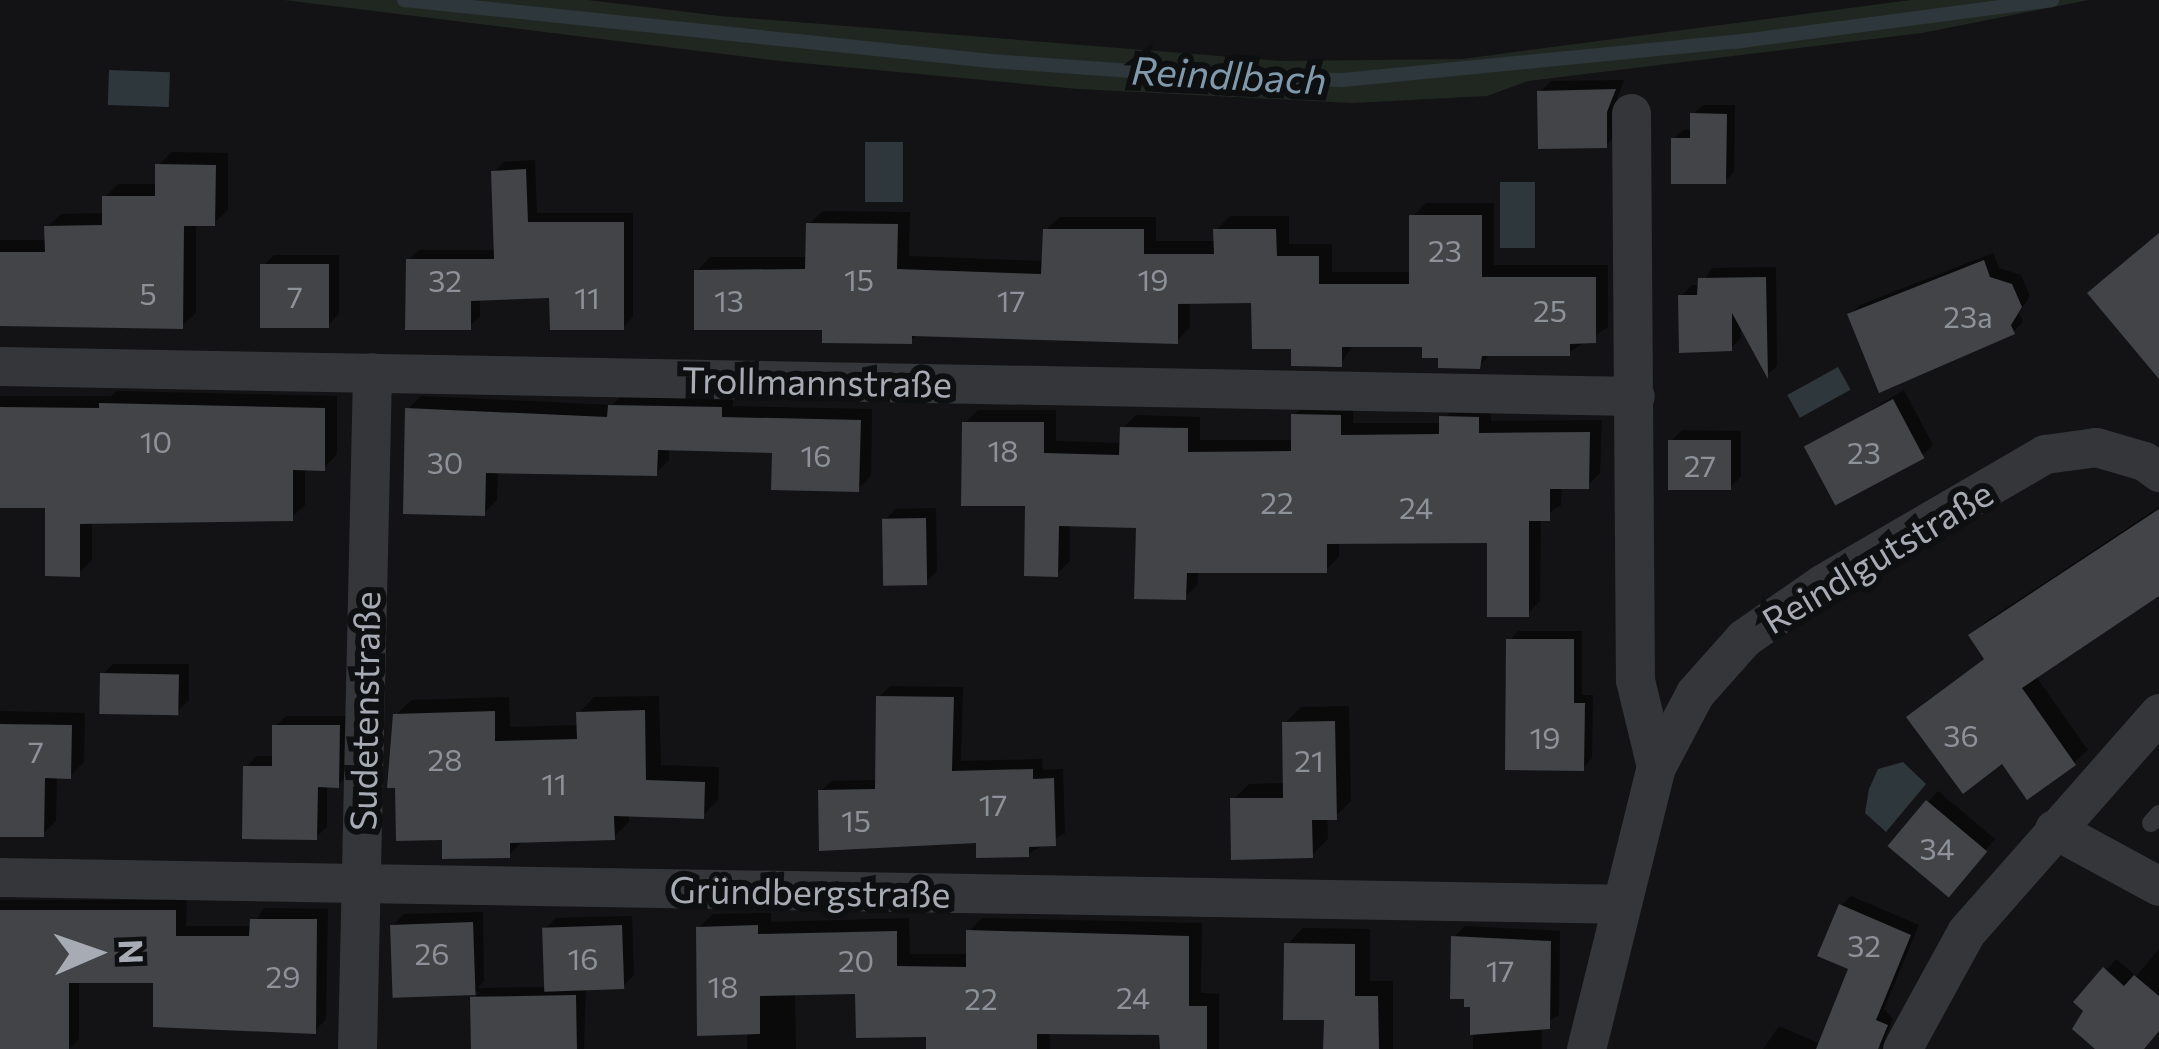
<!DOCTYPE html>
<html>
<head>
<meta charset="utf-8">
<style>
  body { margin:0 }
  #map { position:relative; width:2159px; height:1049px; overflow:hidden; background:#131315; font-family:Commissioner,sans-serif }
  div>[style] { position:absolute }
  [style*='--x'] { left:calc(var(--x)*1px); top:calc(var(--y)*1px); width:calc(var(--w)*1px); rotate:calc(var(--a)*1deg) }
  .green>* { inset:0; background:#202720 }
  .water>* { inset:0; background:#2e373c; transform-origin:0 0 }
  .shadow>* { inset:0; background:#0007 }
  .stream>* { height:14px; margin:-7px; padding:0 7px; transform-origin:7px; border-radius:7px; background:#2e373c }
  .building>* { inset:0; background:#424448; transform-origin:0 0 }
  .service>* { height:18px; margin:-9px; padding:0 9px; transform-origin:9px; border-radius:9px; background:#353639 }
  .minor>* { height:39px; margin:-19.5px; padding:0 19.5px; transform-origin:19.5px; border-radius:19.5px; background:#353639 }
  span { translate:-50% -50%; white-space:nowrap; text-align:center; line-height:1.15; -webkit-text-stroke:12px #0e0f10; paint-order:stroke }
  .number-label { font-size:30px; color:#8d9199 }
  .number-label span { -webkit-text-stroke-width:0 }
  .street-label { font-size:36px; color:#a6abb4 }
  .water-label { font-size:39px; color:#809aac; font-style:italic }
  .north { position:absolute; left:36px; top:893px; width:120px; height:120px; -webkit-text-stroke:9px #0e0f10; paint-order:stroke; rotate:88deg; font-size:33px; font-weight:700; line-height:48px; text-align:center; color:#a6abb4 }
  .north::after { content:''; display:block; margin:auto; width:42px; height:54px; background:#a6abb4; clip-path:polygon(50% 0,100% 100%,50% 72%,0 100%) }
</style>
</head>
<body>
<div id="map">
  <div class="green">
    <div style="clip-path:polygon(284px 0,588px 0,720px 16px,1282px 61px,1462px 59px,1911px 0,2089px 0,1922px 33px,1528px 81px,1487px 96px,1353px 103px,1078px 89px,780px 61px)"></div>
  </div>
  <div class="water">
    <div style="left:109px;top:70px;width:61px;height:35px;rotate:2deg"></div>
    <div style="left:865px;top:142px;width:38px;height:60px"></div>
    <div style="left:1535px;top:182px;width:66px;height:35px;rotate:90deg"></div>
    <div style="left:1838px;top:367px;width:26px;height:58px;rotate:61deg"></div>
    <div style="clip-path:polygon(1903px 762px,1926px 784px,1886px 832px,1865px 813px,1869px 789px,1878px 769px)"></div>
  </div>
  <div class="shadow">
    <div style="clip-path:polygon(1624px 80px,1617px 99px,1617px 134px,1606px 145px,1540px 92px,1551px 81px)"></div>
    <div style="clip-path:polygon(1703px 105px,1735px 105px,1734px 172px,1725px 181px,1674px 139px,1683px 130px,1693px 130px,1693px 114px)"></div>
    <div style="clip-path:polygon(171px 152px,228px 153px,228px 210px,214px 223px,196px 223px,196px 313px,182px 326px,0 320px,0 240px,48px 240px,47px 227px,61px 214px,105px 213px,105px 197px,118px 184px,158px 184px,158px 166px)"></div>
    <div style="clip-path:polygon(535px 160px,537px 213px,633px 213px,633px 317px,623px 327px,552px 295px,480px 297px,480px 317px,469px 327px,409px 260px,419px 250px,497px 250px,494px 172px,504px 162px)"></div>
    <div style="clip-path:polygon(1426px 203px,1494px 203px,1494px 265px,1608px 265px,1608px 327px,1568px 353px,1492px 353px,1479px 366px,1425px 344px,1354px 344px,1340px 364px,1294px 346px,1254px 300px,1190px 301px,1190px 327px,1177px 341px,919px 333px,911px 341px,826px 327px,697px 271px,710px 257px,808px 257px,809px 224px,823px 211px,910px 212px,909px 256px,1045px 261px,1046px 230px,1060px 217px,1156px 217px,1156px 241px,1216px 241px,1216px 230px,1230px 216px,1289px 216px,1289px 244px,1332px 244px,1332px 272px,1412px 272px,1412px 217px)"></div>
    <div style="clip-path:polygon(1993px 253px,1999px 268px,2021px 275px,2030px 296px,2019px 313px,2023px 322px,2013px 332px,1851px 314px,1860px 305px)"></div>
    <div style="clip-path:polygon(274px 255px,339px 255px,339px 314px,328px 325px,263px 266px)"></div>
    <div style="clip-path:polygon(1776px 267px,1777px 366px,1768px 374px,1741px 324px,1741px 338px,1730px 349px,1681px 296px,1692px 285px,1701px 285px,1712px 268px)"></div>
    <div style="clip-path:polygon(1904px 390px,1933px 445px,1922px 455px,1808px 448px)"></div>
    <div style="clip-path:polygon(116px 391px,337px 396px,337px 454px,324px 468px,305px 467px,305px 505px,291px 518px,92px 521px,92px 560px,78px 574px,48px 505px,0 505px,0 396px,111px 396px)"></div>
    <div style="clip-path:polygon(624px 393px,733px 395px,733px 406px,872px 409px,871px 476px,858px 489px,775px 450px,669px 448px,669px 460px,656px 473px,498px 470px,497px 500px,484px 513px,408px 409px,421px 396px,612px 405px)"></div>
    <div style="clip-path:polygon(1307px 402px,1353px 403px,1353px 423px,1442px 423px,1455px 405px,1491px 405px,1491px 421px,1602px 420px,1600px 473px,1587px 486px,1562px 486px,1561px 505px,1541px 518px,1540px 601px,1527px 614px,1490px 540px,1339px 541px,1339px 557px,1326px 570px,1198px 570px,1198px 584px,1185px 597px,1139px 525px,1070px 523px,1070px 561px,1057px 574px,1028px 503px,965px 423px,978px 410px,1056px 410px,1056px 441px,1123px 443px,1123px 428px,1136px 415px,1200px 417px,1200px 440px,1294px 440px,1294px 415px)"></div>
    <div style="clip-path:polygon(1682px 430px,1741px 431px,1741px 477px,1730px 487px,1671px 441px)"></div>
    <div style="clip-path:polygon(2159px 507px,2159px 592px,2035px 675px,2088px 750px,2074px 763px,2003px 760px,1923px 704px,1986px 657px,1972px 635px,1985px 622px)"></div>
    <div style="clip-path:polygon(936px 508px,937px 571px,926px 582px,885px 520px,896px 509px)"></div>
    <div style="clip-path:polygon(1518px 631px,1582px 631px,1582px 695px,1593px 695px,1592px 758px,1583px 768px,1509px 641px)"></div>
    <div style="clip-path:polygon(113px 664px,189px 664px,189px 700px,178px 711px,103px 674px)"></div>
    <div style="clip-path:polygon(890px 686px,963px 687px,961px 761px,1042px 759px,1043px 770px,1063px 769px,1065px 833px,1028px 854px,821px 791px,832px 781px,878px 780px,879px 697px)"></div>
    <div style="clip-path:polygon(659px 696px,661px 765px,719px 767px,718px 800px,702px 816px,629px 813px,629px 822px,613px 837px,525px 839px,509px 855px,445px 837px,396px 715px,411px 700px,509px 697px,510px 727px,579px 725px,579px 713px,594px 697px)"></div>
    <div style="clip-path:polygon(1349px 706px,1351px 801px,1335px 817px,1327px 817px,1328px 839px,1312px 855px,1233px 800px,1249px 784px,1285px 783px,1285px 723px,1301px 707px)"></div>
    <div style="clip-path:polygon(0 711px,85px 713px,84px 762px,70px 776px,57px 775px,56px 821px,43px 834px,0 834px)"></div>
    <div style="clip-path:polygon(286px 716px,350px 716px,348px 774px,338px 785px,327px 785px,327px 827px,316px 837px,246px 767px,257px 756px,275px 756px,275px 727px)"></div>
    <div style="clip-path:polygon(1938px 791px,1995px 839px,1958px 882px,1928px 802px)"></div>
    <div style="clip-path:polygon(1851px 896px,1919px 925px,1884px 1009px,1893px 1019px,1886px 1037px,1890px 1049px,1881px 1049px,1877px 1033px,1875px 1049px,1763px 1049px,1779px 1026px,1821px 1044px,1852px 967px,1841px 906px)"></div>
    <div style="clip-path:polygon(0 900px,187px 900px,186px 926px,252px 926px,264px 908px,328px 909px,326px 1019px,315px 1031px,156px 980px,79px 980px,79px 1039px,69px 1049px,0 1049px)"></div>
    <div style="clip-path:polygon(483px 912px,484px 981px,478px 988px,547px 987px,545px 929px,556px 918px,632px 916px,634px 975px,623px 986px,586px 987px,584px 1049px,475px 1049px,473px 999px,480px 992px,395px 994px,393px 925px,404px 914px)"></div>
    <div style="clip-path:polygon(771px 913px,771px 922px,909px 918px,910px 954px,969px 954px,969px 932px,982px 918px,1202px 923px,1201px 993px,1219px 994px,1219px 1049px,1163px 1049px,1162px 1032px,1050px 1031px,1050px 1049px,929px 1049px,929px 1034px,858px 991px,795px 992px,796px 1049px,747px 1049px,747px 1032px,699px 928px,713px 914px)"></div>
    <div style="clip-path:polygon(1465px 926px,1560px 931px,1559px 1015px,1542px 1026px,1542px 1049px,1473px 1049px,1473px 1003px,1454px 937px)"></div>
    <div style="clip-path:polygon(1303px 928px,1370px 929px,1370px 981px,1393px 981px,1393px 1049px,1326px 1049px,1327px 1017px,1287px 945px)"></div>
    <div style="clip-path:polygon(2159px 949px,2159px 1029px,2100px 1049px,2087px 1010px,2077px 1002px,2116px 959px,2136px 976px)"></div>
  </div>
  <div class="stream">
    <div style="--x:404;--y:0;--w:590;--a:5.93"></div>
    <div style="--x:991;--y:61;--w:225;--a:4.1"></div>
    <div style="--x:1215;--y:77;--w:128;--a:1.3"></div>
    <div style="--x:1343;--y:80;--w:393;--a:-5.6"></div>
    <div style="--x:1734;--y:42;--w:321;--a:-7.5"></div>
  </div>
  <div class="building">
    <div style="clip-path:polygon(1616px 89px,1607px 112px,1607px 148px,1538px 149px,1537px 91px)"></div>
    <div style="clip-path:polygon(1690px 113px,1727px 114px,1726px 184px,1671px 184px,1671px 138px,1690px 138px)"></div>
    <div style="clip-path:polygon(155px 164px,216px 165px,215px 226px,184px 226px,183px 329px,0 326px,0 252px,45px 252px,44px 226px,102px 225px,102px 196px,155px 196px)"></div>
    <div style="clip-path:polygon(526px 169px,528px 222px,624px 222px,624px 330px,550px 330px,549px 298px,471px 301px,471px 330px,405px 330px,406px 259px,494px 259px,491px 171px)"></div>
    <div style="clip-path:polygon(1409px 215px,1482px 215px,1482px 277px,1596px 277px,1596px 343px,1570px 344px,1570px 356px,1482px 356px,1480px 369px,1438px 368px,1438px 358px,1422px 358px,1422px 347px,1342px 347px,1342px 367px,1291px 366px,1291px 349px,1252px 349px,1251px 303px,1178px 304px,1178px 344px,912px 336px,912px 344px,822px 343px,822px 330px,694px 330px,694px 270px,805px 269px,806px 223px,898px 224px,897px 269px,1041px 274px,1043px 229px,1144px 229px,1144px 254px,1214px 254px,1213px 229px,1276px 229px,1277px 256px,1319px 256px,1319px 284px,1409px 284px)"></div>
    <div style="clip-path:polygon(2159px 233px,2159px 379px,2087px 293px)"></div>
    <div style="clip-path:polygon(1984px 260px,1990px 277px,2012px 284px,2022px 307px,2011px 325px,2015px 334px,1879px 393px,1847px 314px)"></div>
    <div style="left:329px;top:264px;width:64px;height:69px;rotate:90deg"></div>
    <div style="clip-path:polygon(1766px 277px,1768px 379px,1732px 313px,1732px 351px,1679px 353px,1678px 295px,1697px 295px,1698px 278px)"></div>
    <div style="left:1893px;top:399px;width:67px;height:101px;rotate:62deg"></div>
    <div style="clip-path:polygon(99px 403px,325px 408px,325px 471px,293px 470px,293px 521px,80px 524px,80px 577px,45px 576px,45px 508px,0 508px,0 407px,99px 408px)"></div>
    <div style="clip-path:polygon(608px 405px,722px 407px,722px 417px,861px 420px,859px 492px,771px 490px,772px 453px,658px 450px,657px 476px,486px 473px,485px 516px,403px 514px,405px 408px,607px 417px)"></div>
    <div style="clip-path:polygon(1291px 414px,1341px 415px,1341px 435px,1439px 434px,1439px 416px,1479px 417px,1479px 433px,1590px 432px,1589px 489px,1550px 489px,1550px 521px,1529px 521px,1529px 617px,1487px 617px,1487px 543px,1327px 544px,1327px 573px,1187px 573px,1186px 600px,1134px 599px,1136px 528px,1059px 526px,1058px 577px,1024px 576px,1025px 506px,961px 506px,962px 422px,1044px 422px,1044px 453px,1119px 455px,1120px 427px,1188px 428px,1188px 452px,1291px 451px)"></div>
    <div style="left:1668px;top:440px;width:63px;height:50px"></div>
    <div style="clip-path:polygon(2159px 509px,2159px 596px,2022px 688px,2076px 765px,2027px 800px,2002px 764px,1963px 794px,1906px 717px,1984px 659px,1968px 635px)"></div>
    <div style="left:926px;top:518px;width:67px;height:44px;rotate:89deg"></div>
    <div style="clip-path:polygon(1506px 639px,1574px 639px,1574px 703px,1585px 703px,1584px 771px,1505px 770px)"></div>
    <div style="left:100px;top:673px;width:79px;height:41px;rotate:1deg"></div>
    <div style="clip-path:polygon(876px 696px,954px 697px,952px 771px,1033px 769px,1033px 779px,1054px 778px,1056px 846px,1029px 847px,1029px 857px,976px 858px,976px 843px,819px 851px,818px 790px,875px 789px)"></div>
    <div style="clip-path:polygon(645px 710px,646px 780px,705px 782px,704px 819px,614px 816px,615px 840px,510px 843px,510px 858px,442px 859px,442px 840px,396px 841px,395px 788px,387px 788px,393px 714px,495px 711px,495px 741px,577px 739px,576px 712px)"></div>
    <div style="clip-path:polygon(1335px 721px,1337px 820px,1312px 820px,1313px 858px,1231px 860px,1230px 798px,1283px 798px,1282px 722px)"></div>
    <div style="clip-path:polygon(0 724px,72px 725px,71px 779px,45px 778px,44px 837px,0 837px)"></div>
    <div style="clip-path:polygon(272px 725px,340px 725px,339px 788px,318px 787px,317px 840px,242px 839px,243px 766px,272px 766px)"></div>
    <div style="left:1926px;top:800px;width:80px;height:60px;rotate:40deg"></div>
    <div style="clip-path:polygon(1839px 904px,1911px 935px,1876px 1020px,1888px 1025px,1878px 1049px,1816px 1049px,1848px 969px,1817px 956px)"></div>
    <div style="clip-path:polygon(0 910px,176px 910px,176px 936px,249px 936px,250px 919px,317px 919px,316px 1034px,153px 1027px,153px 983px,69px 983px,69px 1049px,0 1049px)"></div>
    <div style="left:473px;top:922px;width:73px;height:83px;rotate:88deg"></div>
    <div style="left:622px;top:925px;width:64px;height:80px;rotate:88deg"></div>
    <div style="clip-path:polygon(758px 925px,758px 934px,897px 931px,897px 966px,966px 967px,966px 930px,1189px 936px,1189px 1006px,1207px 1006px,1207px 1049px,1160px 1049px,1159px 1035px,1037px 1034px,1037px 1049px,926px 1049px,926px 1037px,856px 1038px,855px 994px,760px 996px,760px 1034px,697px 1036px,696px 927px)"></div>
    <div style="clip-path:polygon(1451px 936px,1551px 941px,1550px 1029px,1470px 1035px,1470px 1007px,1464px 1007px,1464px 999px,1450px 999px)"></div>
    <div style="clip-path:polygon(1284px 943px,1355px 944px,1355px 996px,1378px 996px,1379px 1049px,1323px 1049px,1324px 1020px,1283px 1020px)"></div>
    <div style="clip-path:polygon(2103px 967px,2124px 986px,2134px 975px,2159px 996px,2159px 1031px,2144px 1049px,2095px 1049px,2072px 1029px,2083px 1011px,2073px 1002px)"></div>
    <div style="left:576px;top:995px;width:54px;height:106px;rotate:89deg"></div>
  </div>
  <div class="service">
    <div style="--x:2151;--y:823;--w:12;--a:-48"></div>
  </div>
  <div class="minor">
    <div style="--x:1631;--y:113;--w:567;--a:89.6"></div>
    <div style="--x:1635;--y:680;--w:89;--a:76.4"></div>
    <div style="--x:0;--y:366;--w:1635;--a:1.05"></div>
    <div style="--x:2054;--y:829;--w:119;--a:28.5"></div>
    <div style="--x:0;--y:877;--w:1620;--a:0.95"></div>
    <div style="--x:357;--y:1049;--w:677;--a:-88.73"></div>
    <div style="--x:1586;--y:1049;--w:291;--a:-76.1"></div>
    <div style="--x:1656;--y:767;--w:84;--a:-62.2"></div>
    <div style="--x:1695;--y:693;--w:74;--a:-48.3"></div>
    <div style="--x:1744;--y:638;--w:96;--a:-34.8"></div>
    <div style="--x:1823;--y:583;--w:257;--a:-30.2"></div>
    <div style="--x:2045;--y:454;--w:51;--a:-7.8"></div>
    <div style="--x:2096;--y:447;--w:50;--a:16.3"></div>
    <div style="--x:2144;--y:461;--w:19;--a:36"></div>
    <div style="--x:1902;--y:1049;--w:133;--a:-61.3"></div>
    <div style="--x:1966;--y:932;--w:292;--a:-48.6"></div>
  </div>
  <div class="number-label">
    <span style="left:1445px;top:250px">23</span>
    <span style="left:859px;top:279px">15</span>
    <span style="left:1153px;top:279px">19</span>
    <span style="left:445px;top:280px">32</span>
    <span style="left:148px;top:293px">5</span>
    <span style="left:295px;top:296px">7</span>
    <span style="left:587px;top:297px">11</span>
    <span style="left:729px;top:300px">13</span>
    <span style="left:1011px;top:300px">17</span>
    <span style="left:1550px;top:310px">25</span>
    <span style="left:1968px;top:316px">23a</span>
    <span style="left:156px;top:441px">10</span>
    <span style="left:1003px;top:450px">18</span>
    <span style="left:1864px;top:452px">23</span>
    <span style="left:816px;top:455px">16</span>
    <span style="left:445px;top:462px">30</span>
    <span style="left:1700px;top:465px">27</span>
    <span style="left:1277px;top:502px">22</span>
    <span style="left:1416px;top:507px">24</span>
    <span style="left:1961px;top:735px">36</span>
    <span style="left:1545px;top:737px">19</span>
    <span style="left:36px;top:751px">7</span>
    <span style="left:445px;top:759px">28</span>
    <span style="left:1309px;top:760px">21</span>
    <span style="left:554px;top:783px">11</span>
    <span style="left:993px;top:804px">17</span>
    <span style="left:856px;top:820px">15</span>
    <span style="left:1937px;top:848px">34</span>
    <span style="left:1864px;top:945px">32</span>
    <span style="left:432px;top:953px">26</span>
    <span style="left:583px;top:958px">16</span>
    <span style="left:856px;top:960px">20</span>
    <span style="left:1500px;top:970px">17</span>
    <span style="left:283px;top:976px">29</span>
    <span style="left:723px;top:986px">18</span>
    <span style="left:1133px;top:997px">24</span>
    <span style="left:981px;top:998px">22</span>
  </div>
  <div class="street-label">
    <span style="left:817px;top:381px;rotate:1deg">Trollmannstraße</span>
    <span style="left:1877px;top:556px;rotate:-31deg">Reindlgutstraße</span>
    <span style="left:364px;top:711px;rotate:-89deg">Sudetenstraße</span>
    <span style="left:810px;top:891px;rotate:1deg">Gründbergstraße</span>
  </div>
  <div class="water-label">
    <span style="left:1229px;top:74px;rotate:3deg">Reindlbach</span>
  </div>
  <div class="north">N</div>
</div>
</body>
</html>
